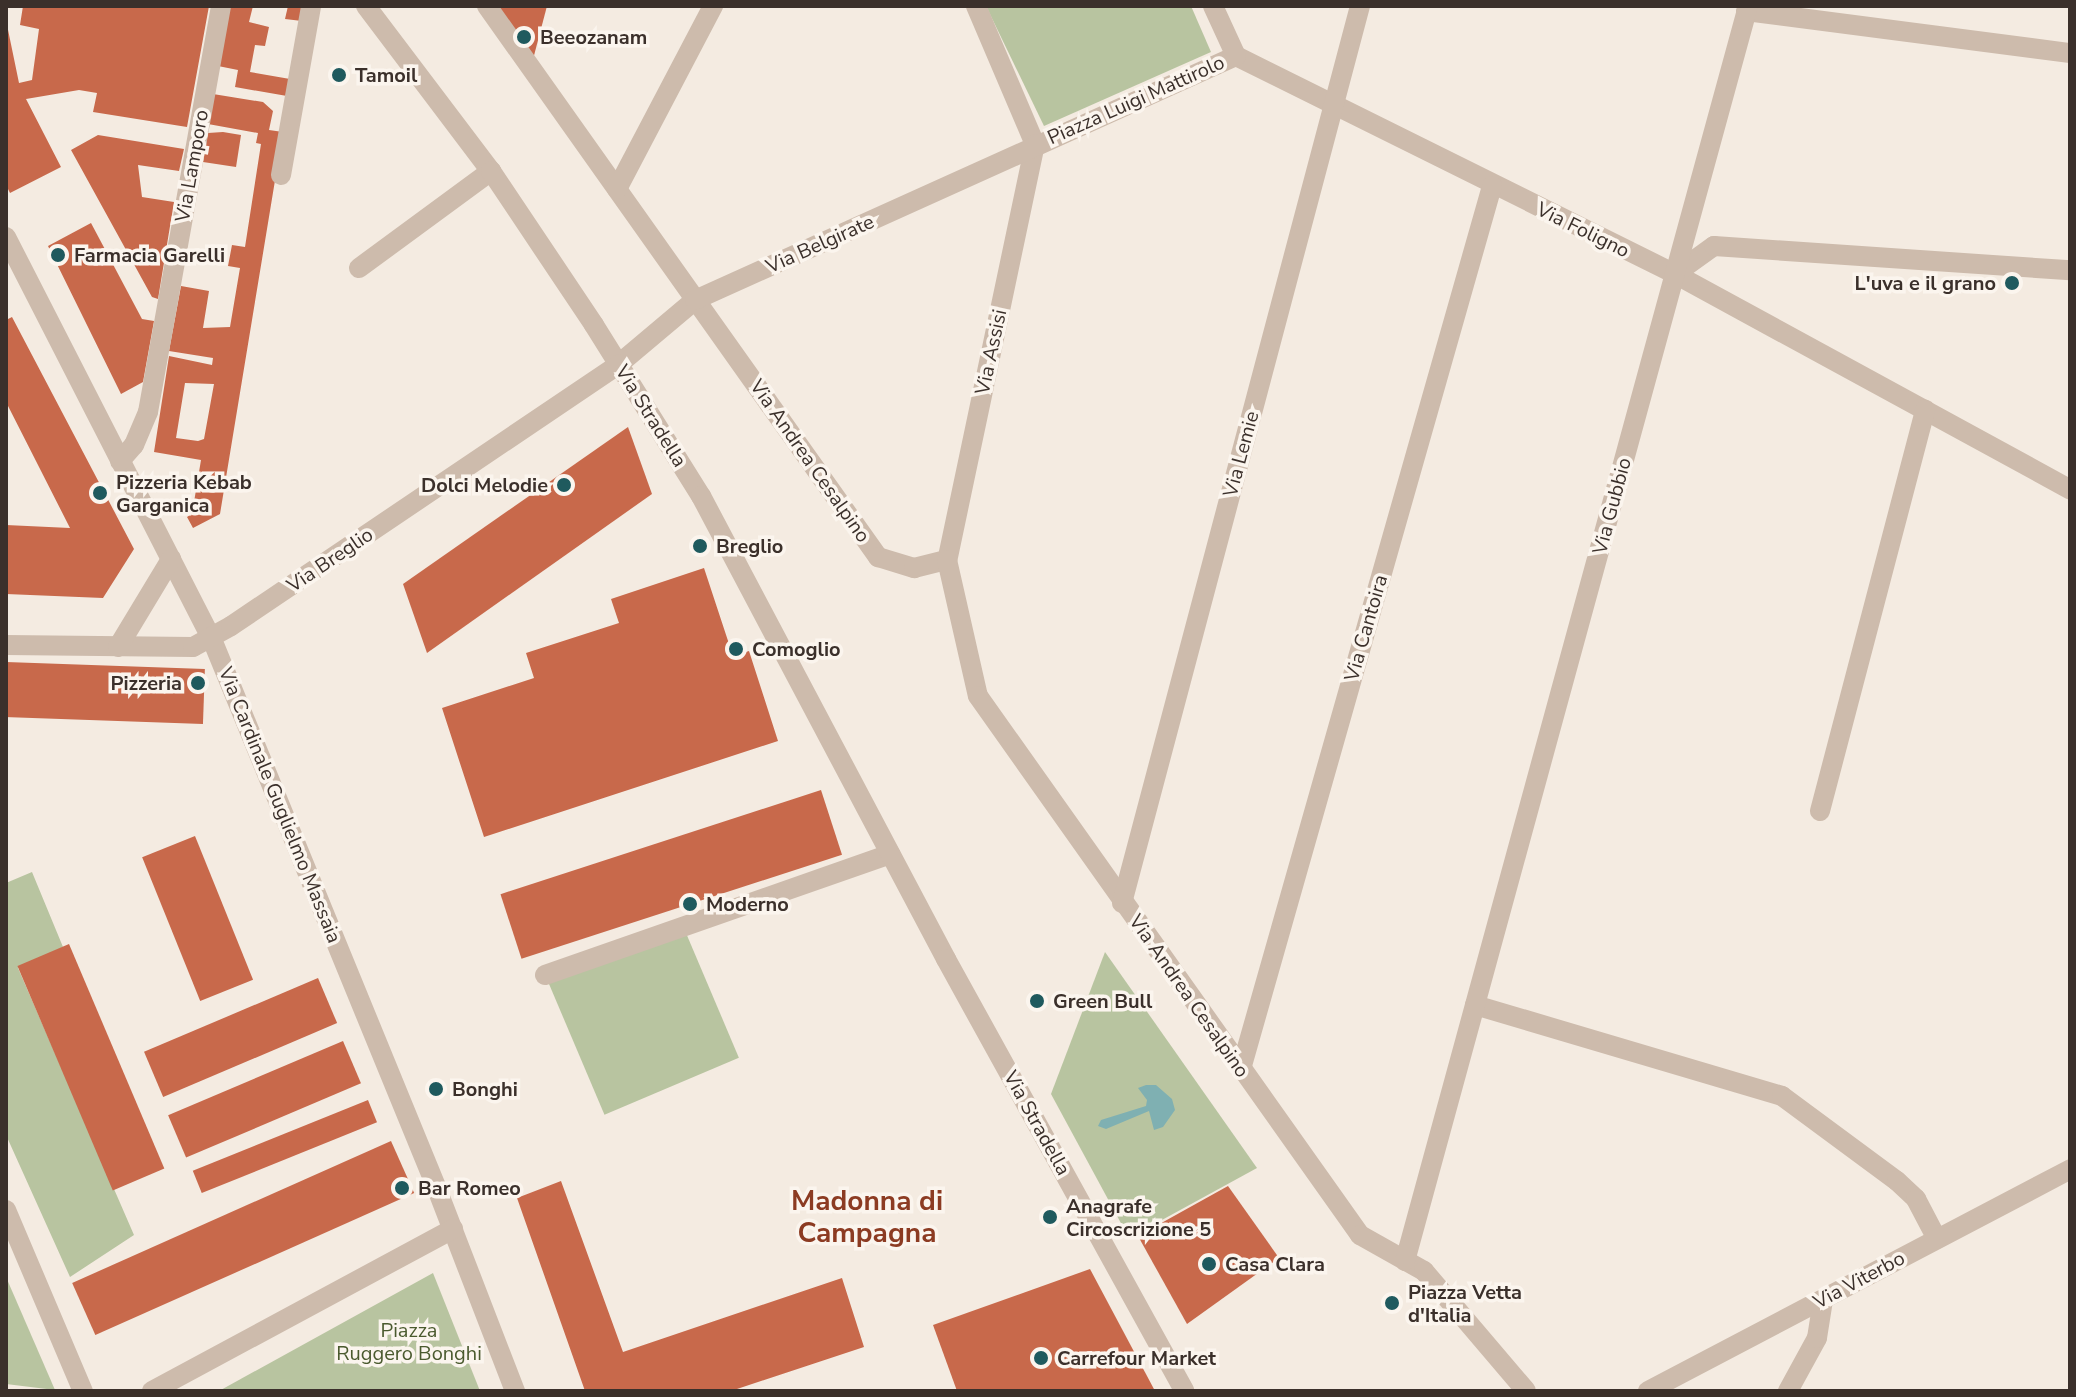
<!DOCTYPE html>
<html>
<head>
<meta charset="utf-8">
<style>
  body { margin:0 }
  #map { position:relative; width:2076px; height:1397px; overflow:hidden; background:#f4ebe1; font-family:"Nunito Sans",sans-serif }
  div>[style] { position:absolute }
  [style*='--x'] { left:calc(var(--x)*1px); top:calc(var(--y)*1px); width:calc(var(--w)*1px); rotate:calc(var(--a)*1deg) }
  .green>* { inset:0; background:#b8c4a0; transform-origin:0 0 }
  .water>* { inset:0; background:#7fb0b2 }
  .building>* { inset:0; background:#c8694b; transform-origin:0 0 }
  .minor>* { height:20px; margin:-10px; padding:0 10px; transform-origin:10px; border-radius:10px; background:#cdbbac }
  .tertiary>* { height:20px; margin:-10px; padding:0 10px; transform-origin:10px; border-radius:10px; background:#cdbbac }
  .dots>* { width:22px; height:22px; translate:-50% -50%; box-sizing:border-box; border:4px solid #fbf5ee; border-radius:50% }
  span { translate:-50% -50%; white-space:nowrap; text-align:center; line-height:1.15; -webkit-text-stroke:7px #fbf5ee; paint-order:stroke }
  .poi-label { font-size:20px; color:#3b302b; font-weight:700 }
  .left { translate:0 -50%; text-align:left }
  .right { translate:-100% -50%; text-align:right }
  .street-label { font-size:20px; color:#3b302b }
  .park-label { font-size:20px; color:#4a5a2e }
  .district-label { font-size:28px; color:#8c3b22; font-weight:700 }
  .frame { position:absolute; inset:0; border:8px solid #3b302b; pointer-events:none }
</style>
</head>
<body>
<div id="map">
  <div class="green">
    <div style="clip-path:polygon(986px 6px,1191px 6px,1211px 52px,1044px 126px)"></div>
    <div style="clip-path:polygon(32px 872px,63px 947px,18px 968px,134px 1235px,70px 1277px,6px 1135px,6px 883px)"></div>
    <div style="left:683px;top:926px;width:143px;height:146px;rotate:67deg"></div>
    <div style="clip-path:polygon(1105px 952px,1257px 1168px,1129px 1238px,1051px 1094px)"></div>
    <div style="clip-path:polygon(433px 1273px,480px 1391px,219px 1391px)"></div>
    <div style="clip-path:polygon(6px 1277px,55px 1390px,6px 1384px)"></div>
  </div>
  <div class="water">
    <div style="clip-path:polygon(1146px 1085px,1156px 1085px,1172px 1099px,1175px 1110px,1163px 1127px,1154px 1130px,1149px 1111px,1106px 1129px,1098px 1126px,1101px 1120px,1146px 1106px,1147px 1100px,1138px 1088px)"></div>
  </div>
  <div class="building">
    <div style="clip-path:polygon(23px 6px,209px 6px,187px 127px,93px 112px,97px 93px,79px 90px,26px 99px,61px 167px,10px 193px,6px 185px,6px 20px,19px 83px,32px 80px,39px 29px,20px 25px)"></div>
    <div style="clip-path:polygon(228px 6px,253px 6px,249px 22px,269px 27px,265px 46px,255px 45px,250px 72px,290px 79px,287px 96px,235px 87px,238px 70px,218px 66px)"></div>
    <div style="clip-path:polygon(288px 6px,304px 6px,302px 21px,285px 19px)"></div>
    <div style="clip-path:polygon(487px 6px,547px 6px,531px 67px)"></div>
    <div style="clip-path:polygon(evenodd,213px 94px,263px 102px,273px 111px,269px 130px,283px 132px,220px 514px,193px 528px,187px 517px,196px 511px,198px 502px,194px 502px,201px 460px,154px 452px,169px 356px,212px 365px,213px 358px,169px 351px,181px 286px,209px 291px,203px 328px,230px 327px,240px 268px,228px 266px,232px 245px,245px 247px,261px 144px,256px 143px,258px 133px,208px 124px,213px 94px,185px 383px,214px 384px,204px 439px,198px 441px,176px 438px,185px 383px)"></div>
    <div style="clip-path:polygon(223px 132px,241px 135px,236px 167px,203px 162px,208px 133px)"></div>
    <div style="clip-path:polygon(98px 135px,184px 149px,179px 171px,138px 165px,142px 197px,174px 202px,158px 299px,152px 297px,71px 150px)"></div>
    <div style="clip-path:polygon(91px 223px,142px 319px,154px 321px,143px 382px,121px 394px,48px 246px)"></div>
    <div style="clip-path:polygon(12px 317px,134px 549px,103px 598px,6px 594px,6px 525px,70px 528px,6px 402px,6px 320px)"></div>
    <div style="clip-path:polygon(628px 427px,652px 494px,427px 653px,403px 584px)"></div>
    <div style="clip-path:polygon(704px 568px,733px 656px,749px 651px,778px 741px,484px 837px,442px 708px,534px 678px,526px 653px,619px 623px,611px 599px)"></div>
    <div style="left:6px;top:662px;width:199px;height:55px;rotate:2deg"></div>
    <div style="left:821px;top:790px;width:68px;height:337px;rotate:72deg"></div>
    <div style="left:195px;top:836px;width:155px;height:57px;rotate:68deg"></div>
    <div style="left:69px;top:944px;width:244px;height:56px;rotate:67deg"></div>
    <div style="left:318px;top:978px;width:49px;height:189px;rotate:67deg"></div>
    <div style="left:343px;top:1041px;width:46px;height:190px;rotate:67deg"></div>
    <div style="left:368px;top:1100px;width:24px;height:189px;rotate:68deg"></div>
    <div style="left:391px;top:1141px;width:57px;height:349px;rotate:66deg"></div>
    <div style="clip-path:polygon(561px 1181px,623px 1352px,842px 1278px,864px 1347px,731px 1391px,585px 1391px,517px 1198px)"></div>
    <div style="clip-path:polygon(1228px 1186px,1279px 1258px,1187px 1324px,1138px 1236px)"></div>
    <div style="clip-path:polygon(1090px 1269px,1155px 1391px,957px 1391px,933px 1325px)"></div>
  </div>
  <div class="minor">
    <div style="--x:487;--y:6;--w:676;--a:54.64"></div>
    <div style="--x:878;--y:557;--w:38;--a:17"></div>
    <div style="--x:914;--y:568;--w:34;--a:-14"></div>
    <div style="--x:976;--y:6;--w:150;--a:66.9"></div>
    <div style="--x:1746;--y:11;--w:327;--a:7.4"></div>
    <div style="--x:1236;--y:56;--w:490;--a:26.4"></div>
    <div style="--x:1675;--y:274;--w:450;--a:28.6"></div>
    <div style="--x:1035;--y:144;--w:425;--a:101.9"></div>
    <div style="--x:947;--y:560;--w:139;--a:77.2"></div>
    <div style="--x:978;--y:696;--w:661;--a:54.67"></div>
    <div style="--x:1360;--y:1235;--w:73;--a:29.4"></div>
    <div style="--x:1424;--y:1271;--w:157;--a:49.6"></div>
    <div style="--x:281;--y:175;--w:172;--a:-79.9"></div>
    <div style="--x:617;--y:189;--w:207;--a:-62.3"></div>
    <div style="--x:6;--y:237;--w:449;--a:62.9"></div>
    <div style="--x:211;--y:637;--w:596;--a:67.73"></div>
    <div style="--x:437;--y:1189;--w:217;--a:68.9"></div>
    <div style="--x:359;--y:268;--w:164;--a:-36.3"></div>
    <div style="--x:1675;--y:274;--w:48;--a:-35.7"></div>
    <div style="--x:1714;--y:246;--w:357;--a:3.9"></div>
    <div style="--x:619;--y:364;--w:99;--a:-40.1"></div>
    <div style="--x:695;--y:300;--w:593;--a:-24.28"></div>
    <div style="--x:1236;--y:56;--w:55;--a:-114.7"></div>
    <div style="--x:120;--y:461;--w:21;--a:-49"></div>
    <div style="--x:134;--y:445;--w:36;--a:-67"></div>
    <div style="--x:148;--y:412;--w:413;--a:-79.8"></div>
    <div style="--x:1820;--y:811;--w:415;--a:-75.3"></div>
    <div style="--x:1122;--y:903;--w:928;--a:-75.14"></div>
    <div style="--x:545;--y:975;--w:366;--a:-19.3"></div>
    <div style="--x:1475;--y:1005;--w:320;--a:16.5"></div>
    <div style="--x:1782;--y:1096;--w:143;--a:36.5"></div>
    <div style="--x:1897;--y:1181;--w:26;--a:43"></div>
    <div style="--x:1916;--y:1199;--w:45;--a:62.3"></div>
    <div style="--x:1241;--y:1069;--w:918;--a:-74.13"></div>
    <div style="--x:6;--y:1210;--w:197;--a:67"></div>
    <div style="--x:1405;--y:1261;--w:1301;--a:-74.71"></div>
    <div style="--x:152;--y:1391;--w:342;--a:-28.3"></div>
    <div style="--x:1648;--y:1391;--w:477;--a:-27.7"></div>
    <div style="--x:1788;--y:1391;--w:60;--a:-61.3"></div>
    <div style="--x:1817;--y:1338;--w:39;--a:-81"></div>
  </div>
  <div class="tertiary">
    <div style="--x:366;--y:6;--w:207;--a:52.9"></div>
    <div style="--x:491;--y:171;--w:185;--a:56.2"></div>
    <div style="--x:594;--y:325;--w:202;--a:58"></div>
    <div style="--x:701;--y:496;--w:524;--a:62.11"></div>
    <div style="--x:946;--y:959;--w:493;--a:61.1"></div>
    <div style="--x:6;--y:645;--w:187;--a:0.6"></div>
    <div style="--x:193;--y:647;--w:43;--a:-28.9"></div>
    <div style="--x:231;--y:626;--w:468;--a:-34"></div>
    <div style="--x:118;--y:647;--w:103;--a:-58.9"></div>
  </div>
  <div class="dots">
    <div style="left:524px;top:37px;background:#1f5a5e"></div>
    <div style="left:339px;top:75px;background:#1f5a5e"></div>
    <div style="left:58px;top:255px;background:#1f5a5e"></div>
    <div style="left:2012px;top:283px;background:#1f5a5e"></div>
    <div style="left:564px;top:485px;background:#1f5a5e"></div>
    <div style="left:100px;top:493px;background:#1f5a5e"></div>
    <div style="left:700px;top:546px;background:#1f5a5e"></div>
    <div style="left:736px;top:649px;background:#1f5a5e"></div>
    <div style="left:198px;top:683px;background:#1f5a5e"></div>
    <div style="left:690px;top:904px;background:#1f5a5e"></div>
    <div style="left:1037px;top:1001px;background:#1f5a5e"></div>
    <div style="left:436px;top:1089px;background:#1f5a5e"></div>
    <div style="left:402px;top:1188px;background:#1f5a5e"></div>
    <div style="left:1050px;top:1217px;background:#1f5a5e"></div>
    <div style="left:1209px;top:1264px;background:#1f5a5e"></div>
    <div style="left:1392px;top:1303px;background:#1f5a5e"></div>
    <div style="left:1041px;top:1358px;background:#1f5a5e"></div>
  </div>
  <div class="poi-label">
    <span class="left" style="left:540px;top:37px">Beeozanam</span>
    <span class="left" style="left:355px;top:75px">Tamoil</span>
    <span class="left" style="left:74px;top:255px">Farmacia Garelli</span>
    <span class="right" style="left:1996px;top:283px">L'uva e il grano</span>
    <span class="left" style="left:116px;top:494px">Pizzeria Kebab<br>Garganica</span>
    <span class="right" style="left:548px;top:485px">Dolci Melodie</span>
    <span class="left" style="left:716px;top:546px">Breglio</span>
    <span class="left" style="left:752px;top:649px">Comoglio</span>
    <span class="right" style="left:182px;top:683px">Pizzeria</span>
    <span class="left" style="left:706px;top:904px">Moderno</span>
    <span class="left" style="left:1053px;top:1001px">Green Bull</span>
    <span class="left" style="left:452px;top:1089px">Bonghi</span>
    <span class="left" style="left:418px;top:1188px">Bar Romeo</span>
    <span class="left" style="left:1066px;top:1218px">Anagrafe<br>Circoscrizione 5</span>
    <span class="left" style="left:1225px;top:1264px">Casa Clara</span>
    <span class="left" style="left:1408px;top:1304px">Piazza Vetta<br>d'Italia</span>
    <span class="left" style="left:1057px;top:1358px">Carrefour Market</span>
  </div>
  <div class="street-label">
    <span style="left:1136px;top:100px;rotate:-24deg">Piazza Luigi Mattirolo</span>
    <span style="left:192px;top:166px;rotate:-80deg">Via Lamporo</span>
    <span style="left:1583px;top:230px;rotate:26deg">Via Foligno</span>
    <span style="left:820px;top:244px;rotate:-24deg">Via Belgirate</span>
    <span style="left:991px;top:352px;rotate:-78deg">Via Assisi</span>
    <span style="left:651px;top:416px;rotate:58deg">Via Stradella</span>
    <span style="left:1241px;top:454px;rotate:-75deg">Via Lemie</span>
    <span style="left:810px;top:461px;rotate:55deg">Via Andrea Cesalpino</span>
    <span style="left:1612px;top:506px;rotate:-75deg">Via Gubbio</span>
    <span style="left:330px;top:560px;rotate:-34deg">Via Breglio</span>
    <span style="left:1366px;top:628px;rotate:-74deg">Via Cantoira</span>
    <span style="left:280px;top:805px;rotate:68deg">Via Cardinale Guglielmo Massaia</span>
    <span style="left:1189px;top:996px;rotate:55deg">Via Andrea Cesalpino</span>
    <span style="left:1037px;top:1123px;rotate:61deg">Via Stradella</span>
    <span style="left:1859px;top:1280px;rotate:-28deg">Via Viterbo</span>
  </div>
  <div class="park-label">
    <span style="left:409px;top:1342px">Piazza<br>Ruggero Bonghi</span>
  </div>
  <div class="district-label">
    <span style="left:867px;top:1217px">Madonna di<br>Campagna</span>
  </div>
  <div class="frame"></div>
</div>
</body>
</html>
